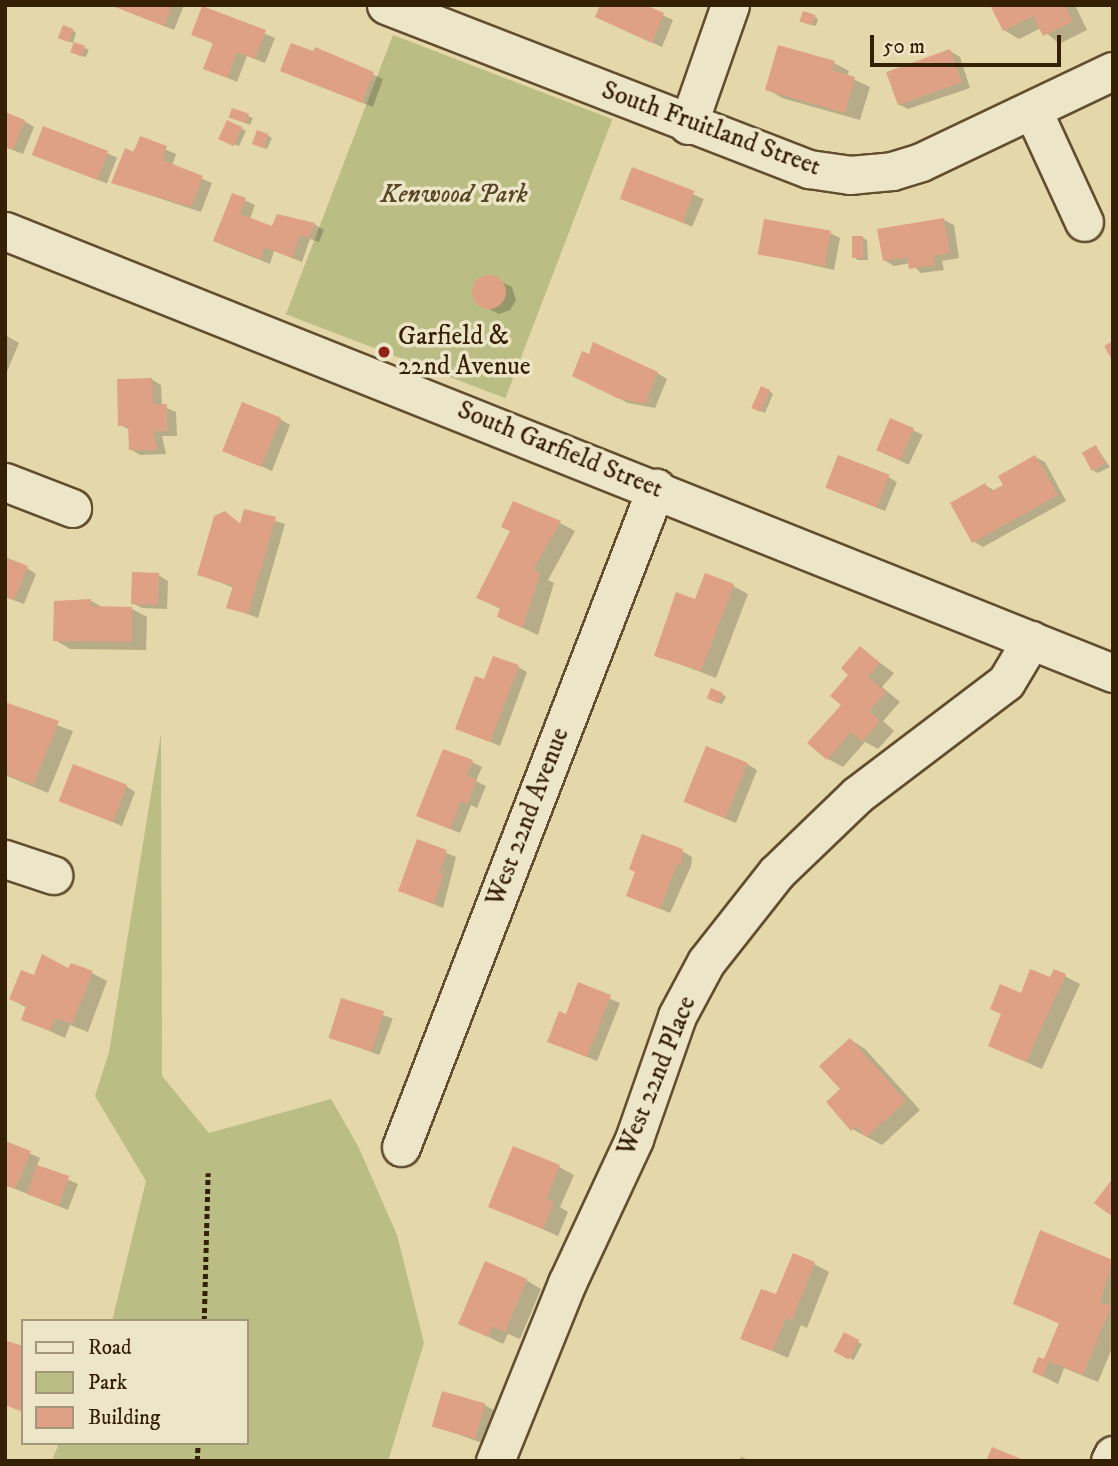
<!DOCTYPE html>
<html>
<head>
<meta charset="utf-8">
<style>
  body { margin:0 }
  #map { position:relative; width:1118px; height:1466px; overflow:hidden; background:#e4d7a9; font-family:"IM FELL DW Pica",serif }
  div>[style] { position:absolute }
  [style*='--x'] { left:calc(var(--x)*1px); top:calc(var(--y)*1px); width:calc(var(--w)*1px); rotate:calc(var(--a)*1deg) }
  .green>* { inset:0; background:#babd84; transform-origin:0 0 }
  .shadow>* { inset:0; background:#0003; transform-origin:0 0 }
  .building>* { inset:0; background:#dfa185; transform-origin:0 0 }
  .round { border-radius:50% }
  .path>* { height:4.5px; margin-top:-2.25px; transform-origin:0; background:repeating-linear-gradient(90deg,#362005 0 5px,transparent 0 8.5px) }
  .roads { filter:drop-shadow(2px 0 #624e2e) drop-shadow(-2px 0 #624e2e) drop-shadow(0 2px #624e2e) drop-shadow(0 -2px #624e2e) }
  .minor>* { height:37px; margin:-18.5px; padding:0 18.5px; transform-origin:18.5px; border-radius:18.5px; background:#ede5c7 }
  .dots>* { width:19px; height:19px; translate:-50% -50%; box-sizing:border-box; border:4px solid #ede5c7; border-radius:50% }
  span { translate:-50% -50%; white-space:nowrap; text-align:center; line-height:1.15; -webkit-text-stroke:7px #ede5c7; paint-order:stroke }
  .street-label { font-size:26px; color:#362005 }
  .park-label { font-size:26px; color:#574725; font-style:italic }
  .poi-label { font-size:26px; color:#362005 }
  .left { translate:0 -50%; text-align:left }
  .frame { position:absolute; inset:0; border:7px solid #362005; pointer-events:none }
  .legend { position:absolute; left:21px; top:1319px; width:228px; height:126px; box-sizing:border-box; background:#ede5c7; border:2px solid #a49679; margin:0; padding:9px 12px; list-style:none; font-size:21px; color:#362005 }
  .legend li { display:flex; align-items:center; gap:14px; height:35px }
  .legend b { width:35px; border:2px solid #a49679 }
  .scale { position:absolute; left:870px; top:35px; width:191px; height:32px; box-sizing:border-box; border:4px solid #362005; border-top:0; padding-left:9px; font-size:21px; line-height:24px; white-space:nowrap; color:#362005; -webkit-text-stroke:5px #ede5c7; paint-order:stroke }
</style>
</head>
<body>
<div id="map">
  <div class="green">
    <div style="left:393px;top:35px;width:235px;height:299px;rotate:21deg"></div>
    <div style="clip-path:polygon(161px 733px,162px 1076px,209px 1133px,331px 1099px,358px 1146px,397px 1235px,424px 1343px,388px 1461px,52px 1461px,59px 1443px,247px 1443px,247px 1321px,112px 1321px,146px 1181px,95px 1096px,109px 1052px)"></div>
  </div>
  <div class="shadow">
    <div style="clip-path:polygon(111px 5px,184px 5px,174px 30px)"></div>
    <div style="clip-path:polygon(640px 5px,673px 20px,662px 47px,607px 22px)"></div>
    <div style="clip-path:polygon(992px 5px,1075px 5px,1087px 30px,1059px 44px,1041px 28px,1019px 39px,1004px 30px)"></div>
    <div style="clip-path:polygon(203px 8px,275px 38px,265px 63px,247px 56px,237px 82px,205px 68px,214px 44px,193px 34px)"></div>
    <div style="clip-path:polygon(814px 16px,818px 19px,816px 26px,806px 23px)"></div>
    <div style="clip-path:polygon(72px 30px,76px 33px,73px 43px,64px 40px)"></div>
    <div style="left:75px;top:44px;width:15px;height:8px;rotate:23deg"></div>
    <div style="clip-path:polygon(316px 49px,383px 79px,373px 107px,282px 71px)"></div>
    <div style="clip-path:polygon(950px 51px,960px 57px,970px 88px,908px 109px,898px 104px)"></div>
    <div style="clip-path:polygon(834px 63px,849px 71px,847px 76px,870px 87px,860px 120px,782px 98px,767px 89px)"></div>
    <div style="clip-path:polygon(233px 110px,253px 118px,250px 125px,234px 118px)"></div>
    <div style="clip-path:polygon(24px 121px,34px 127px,23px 154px,5px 147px)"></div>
    <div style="left:44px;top:128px;width:79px;height:28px;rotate:22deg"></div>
    <div style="clip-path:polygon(241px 128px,246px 131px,239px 146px,226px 141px)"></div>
    <div style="clip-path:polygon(267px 135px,272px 138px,267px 149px,258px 146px)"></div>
    <div style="clip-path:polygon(141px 139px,176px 154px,172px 166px,212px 183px,201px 212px,113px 183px)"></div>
    <div style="left:633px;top:169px;width:77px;height:30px;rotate:23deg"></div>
    <div style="clip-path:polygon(233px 195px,255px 205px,250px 219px,273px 228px,314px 224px,324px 230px,319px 242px,310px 239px,302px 262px,274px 251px,270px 264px,225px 246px,215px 241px)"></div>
    <div style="clip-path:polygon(944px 220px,954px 225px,959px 258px,942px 261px,944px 270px,921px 273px,910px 263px,894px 266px,884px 260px)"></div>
    <div style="clip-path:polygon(830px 233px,840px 238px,834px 270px,760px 253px)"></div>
    <div style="clip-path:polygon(863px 238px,867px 240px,868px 260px,858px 260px,854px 257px)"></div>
    <div style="clip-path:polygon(490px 276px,512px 287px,516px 300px,510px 310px,499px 314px,476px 302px,472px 291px,479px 280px)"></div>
    <div style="clip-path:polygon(5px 335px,19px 343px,5px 376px)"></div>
    <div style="clip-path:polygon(657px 373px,667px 379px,655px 408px,628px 403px,584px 381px)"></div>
    <div style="clip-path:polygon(151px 379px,161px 385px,162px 406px,176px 412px,177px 436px,162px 436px,166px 454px,140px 455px,130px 449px,130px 430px,120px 425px)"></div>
    <div style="clip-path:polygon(769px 391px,773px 394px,765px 413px,753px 407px)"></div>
    <div style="clip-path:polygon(280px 419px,290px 425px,272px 471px,225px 450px)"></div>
    <div style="left:891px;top:420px;width:35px;height:33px;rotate:25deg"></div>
    <div style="clip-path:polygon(1096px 447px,1110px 467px,1098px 473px,1094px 471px)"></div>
    <div style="clip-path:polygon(1035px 457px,1045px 462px,1066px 501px,983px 547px,973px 541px,985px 485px,995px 491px,1005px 486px)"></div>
    <div style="clip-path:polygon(888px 477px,897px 482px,885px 511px,837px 492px)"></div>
    <div style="clip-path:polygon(245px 511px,285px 524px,258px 618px,228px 607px,234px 588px,199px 574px,225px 513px,241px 524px)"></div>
    <div style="clip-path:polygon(560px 523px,575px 531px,548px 580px,554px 583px,538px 635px,499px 617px,502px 610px,478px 597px)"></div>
    <div style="clip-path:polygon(27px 568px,36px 574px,24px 604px,5px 597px)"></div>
    <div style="clip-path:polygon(158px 575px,168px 581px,167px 609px,142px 608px,132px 603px)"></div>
    <div style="clip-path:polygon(733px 586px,748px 594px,716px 678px,656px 655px,696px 601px)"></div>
    <div style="clip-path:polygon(91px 601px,104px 608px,132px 609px,147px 617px,146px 650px,70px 649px,55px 640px)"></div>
    <div style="clip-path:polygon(860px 648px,894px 673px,882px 687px,900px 702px,883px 721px,894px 731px,878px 749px,865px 742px,843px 767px,828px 759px)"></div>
    <div style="clip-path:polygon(518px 667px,527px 672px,500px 746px,458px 728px,485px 681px)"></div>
    <div style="clip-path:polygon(722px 694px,726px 697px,722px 704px,712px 700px)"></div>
    <div style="clip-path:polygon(5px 707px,73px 731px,48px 793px,5px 775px)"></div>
    <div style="clip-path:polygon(472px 762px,482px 767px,476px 781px,486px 786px,477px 808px,471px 805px,460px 833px,428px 820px)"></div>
    <div style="clip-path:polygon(747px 764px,757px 770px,736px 823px,686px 802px)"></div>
    <div style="clip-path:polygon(126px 786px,135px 792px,122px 826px,62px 800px)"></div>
    <div style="clip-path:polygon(418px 841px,456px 857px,443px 908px,400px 890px)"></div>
    <div style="clip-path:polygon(682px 851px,692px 857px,691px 866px,670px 913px,628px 895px)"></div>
    <div style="clip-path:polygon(69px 971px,92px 973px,107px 981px,88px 1032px,70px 1025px,65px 1038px,23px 1019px,27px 1008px,11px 999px,35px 977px)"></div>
    <div style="clip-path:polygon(1055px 971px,1080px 984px,1042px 1069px,990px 1046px,1022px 995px,1051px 980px)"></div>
    <div style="clip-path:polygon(579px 985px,620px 1003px,597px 1061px,550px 1041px,567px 1016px)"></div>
    <div style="left:342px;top:1000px;width:54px;height:39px;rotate:20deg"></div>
    <div style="clip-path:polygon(851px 1040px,865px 1049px,920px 1110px,882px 1145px,852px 1129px,843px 1089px)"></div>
    <div style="clip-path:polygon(5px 1143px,40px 1158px,37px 1166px,78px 1184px,68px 1210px,5px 1185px)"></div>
    <div style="clip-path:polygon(559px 1167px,574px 1175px,560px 1207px,568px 1212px,558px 1236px,490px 1206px)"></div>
    <div style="clip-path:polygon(1041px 1233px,1113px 1262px,1113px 1346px,1098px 1382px,1064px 1368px,1058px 1384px,1034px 1372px,1045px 1361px,1060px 1324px,1015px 1303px)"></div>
    <div style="clip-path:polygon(814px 1264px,829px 1272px,807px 1328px,801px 1325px,788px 1358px,743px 1338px,777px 1297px)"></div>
    <div style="clip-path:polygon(526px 1280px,541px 1289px,520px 1339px,508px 1334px,503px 1344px,460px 1323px)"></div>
    <div style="left:844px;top:1335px;width:20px;height:18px;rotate:27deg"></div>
    <div style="clip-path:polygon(8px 1343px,5px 1403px,5px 1351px)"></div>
    <div style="clip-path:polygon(484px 1405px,494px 1410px,485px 1444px,435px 1426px)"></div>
    <div style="clip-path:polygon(741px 1457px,753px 1461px,739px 1461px)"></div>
  </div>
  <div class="building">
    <div style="clip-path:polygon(110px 5px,172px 5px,164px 26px)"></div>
    <div style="clip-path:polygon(600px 5px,645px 5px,664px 13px,652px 43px,595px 17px)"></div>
    <div style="clip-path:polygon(990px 5px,1065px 5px,1073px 21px,1043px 36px,1033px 16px,1003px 31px)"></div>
    <div style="clip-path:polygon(202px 6px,266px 30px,255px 59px,237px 52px,227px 78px,203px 69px,213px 43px,191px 35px)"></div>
    <div style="left:803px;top:11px;width:13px;height:11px;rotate:18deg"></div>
    <div style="left:63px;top:25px;width:11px;height:14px;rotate:22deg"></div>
    <div style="left:74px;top:42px;width:12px;height:11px;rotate:20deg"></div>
    <div style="clip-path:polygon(291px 43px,313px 51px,315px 47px,374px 72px,362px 103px,280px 71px)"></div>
    <div style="clip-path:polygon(778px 45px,835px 61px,832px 70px,855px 77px,845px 113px,765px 90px)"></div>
    <div style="left:950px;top:49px;width:35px;height:68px;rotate:70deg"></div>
    <div style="left:232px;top:108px;width:18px;height:10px;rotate:19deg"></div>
    <div style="clip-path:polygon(5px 112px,25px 120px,13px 150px,5px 147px)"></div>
    <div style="left:227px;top:120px;width:17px;height:21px;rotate:25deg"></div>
    <div style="left:43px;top:126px;width:70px;height:31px;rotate:21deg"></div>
    <div style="left:257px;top:130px;width:12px;height:15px;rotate:20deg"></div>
    <div style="clip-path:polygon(140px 136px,167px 146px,162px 160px,203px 176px,191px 207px,111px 183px,125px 148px,134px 152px)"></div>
    <div style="left:632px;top:167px;width:67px;height:34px;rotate:21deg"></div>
    <div style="clip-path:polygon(232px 193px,246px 198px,240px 214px,272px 226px,277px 214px,315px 223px,309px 238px,300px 235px,292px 258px,264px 247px,260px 259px,213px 241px)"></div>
    <div style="clip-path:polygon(944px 218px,950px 253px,933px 256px,935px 265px,909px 269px,907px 257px,883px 261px,877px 229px)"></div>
    <div style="left:764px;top:219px;width:68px;height:36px;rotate:10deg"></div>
    <div style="left:852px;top:236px;width:11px;height:22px"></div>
    <div class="round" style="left:472px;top:275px;width:34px;height:34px"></div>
    <div style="clip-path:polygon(1113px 341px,1113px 362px,1104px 346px)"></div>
    <div style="clip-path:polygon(593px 342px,658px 372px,645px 404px,617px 398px,572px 376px,582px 351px,589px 354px)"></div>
    <div style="clip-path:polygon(152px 378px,153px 404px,167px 404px,167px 431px,153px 431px,157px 450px,129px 450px,128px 426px,118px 426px,117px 379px)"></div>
    <div style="left:761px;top:386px;width:10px;height:24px;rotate:24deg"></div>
    <div style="left:242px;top:402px;width:42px;height:53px;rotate:22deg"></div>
    <div style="left:890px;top:418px;width:26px;height:35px;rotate:23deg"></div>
    <div style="left:1096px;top:445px;width:21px;height:16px;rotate:62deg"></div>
    <div style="left:838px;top:455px;width:55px;height:35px;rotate:21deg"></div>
    <div style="clip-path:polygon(1035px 455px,1058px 495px,972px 543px,950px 503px,985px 483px,990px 492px,1003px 485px,998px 476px)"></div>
    <div style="clip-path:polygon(513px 501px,561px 521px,533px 570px,540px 573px,523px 628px,497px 617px,500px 608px,476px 598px,510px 531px,501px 527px)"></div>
    <div style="clip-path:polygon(244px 509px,276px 517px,248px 614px,226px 608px,233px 586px,197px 575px,214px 516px,225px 511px,240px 524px)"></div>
    <div style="clip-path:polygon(5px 557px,28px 566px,14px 600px,5px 597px)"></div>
    <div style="left:132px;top:572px;width:27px;height:32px;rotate:2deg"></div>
    <div style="clip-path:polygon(705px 573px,734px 584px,701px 671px,654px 656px,676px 592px,695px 599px)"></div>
    <div style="clip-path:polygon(91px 599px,91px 606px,132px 607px,132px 642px,53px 641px,54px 601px)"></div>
    <div style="clip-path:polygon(860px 646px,880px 663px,868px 677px,886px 692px,869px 711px,880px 721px,862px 742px,851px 732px,827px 760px,807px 743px,841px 705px,830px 696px,848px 675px,841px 668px)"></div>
    <div style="clip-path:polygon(493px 656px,519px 665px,490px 742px,455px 729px,475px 676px,484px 679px)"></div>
    <div style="left:711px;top:688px;width:13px;height:11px;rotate:23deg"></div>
    <div style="clip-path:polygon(5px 702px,59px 721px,33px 785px,5px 774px)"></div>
    <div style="left:706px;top:746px;width:45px;height:60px;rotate:22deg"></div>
    <div style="clip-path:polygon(443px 749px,473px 760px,467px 776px,477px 779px,467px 804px,461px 801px,450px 829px,416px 816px)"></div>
    <div style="left:73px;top:764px;width:58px;height:40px;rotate:21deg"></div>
    <div style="clip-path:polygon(642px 834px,683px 849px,681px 866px,677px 864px,660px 909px,626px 896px,635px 872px,629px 869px)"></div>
    <div style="clip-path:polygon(417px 839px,447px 850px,439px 873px,444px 875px,433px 904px,398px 891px)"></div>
    <div style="clip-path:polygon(42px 954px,68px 968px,71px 963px,93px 971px,72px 1024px,55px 1018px,50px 1031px,21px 1020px,26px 1006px,9px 999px,21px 970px,34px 975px)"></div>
    <div style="clip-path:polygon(1030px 969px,1050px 977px,1054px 969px,1066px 974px,1026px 1062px,988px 1046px,1001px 1014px,990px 1009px,1000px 984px,1021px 993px)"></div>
    <div style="clip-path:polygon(578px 982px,611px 995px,587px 1057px,547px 1042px,559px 1011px,566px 1014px)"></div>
    <div style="left:341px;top:998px;width:45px;height:42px;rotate:17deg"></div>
    <div style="clip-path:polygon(850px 1038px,906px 1101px,866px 1137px,856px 1126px,851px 1131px,826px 1102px,840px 1089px,819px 1066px)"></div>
    <div style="clip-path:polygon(5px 1141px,31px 1151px,15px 1189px,5px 1185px)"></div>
    <div style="clip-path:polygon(513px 1146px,560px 1165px,546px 1199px,554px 1202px,543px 1229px,488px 1207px)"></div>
    <div style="left:37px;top:1165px;width:34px;height:31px;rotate:19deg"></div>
    <div style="clip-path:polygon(1113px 1178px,1113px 1217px,1094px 1203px)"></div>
    <div style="clip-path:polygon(1040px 1230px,1113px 1260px,1100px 1302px,1111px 1306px,1083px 1375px,1049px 1361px,1043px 1377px,1032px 1372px,1038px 1357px,1044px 1359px,1059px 1323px,1013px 1304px)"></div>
    <div style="clip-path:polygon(793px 1253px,815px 1262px,792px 1320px,786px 1318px,772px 1351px,740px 1339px,761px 1289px,776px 1294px)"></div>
    <div style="clip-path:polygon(485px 1261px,527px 1279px,505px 1332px,492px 1326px,488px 1337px,458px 1324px)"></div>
    <div style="left:844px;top:1332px;width:17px;height:22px;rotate:28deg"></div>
    <div style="clip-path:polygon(7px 1341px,23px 1346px,23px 1412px,5px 1405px)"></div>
    <div style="left:442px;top:1391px;width:45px;height:37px;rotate:16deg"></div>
    <div style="clip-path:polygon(992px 1447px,1026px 1461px,986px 1461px)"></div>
  </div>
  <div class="path">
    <div style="--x:204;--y:1321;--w:148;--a:-88.5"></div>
    <div style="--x:197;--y:1461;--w:18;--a:-87"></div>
  </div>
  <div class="roads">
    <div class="minor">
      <div style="--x:386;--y:5;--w:454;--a:21.2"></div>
      <div style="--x:809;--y:169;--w:41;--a:8.3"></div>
      <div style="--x:850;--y:175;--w:42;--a:-5.4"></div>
      <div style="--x:892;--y:171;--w:30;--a:-17"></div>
      <div style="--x:921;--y:162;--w:212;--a:-25.4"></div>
      <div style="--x:1033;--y:111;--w:122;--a:65.3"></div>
      <div style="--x:688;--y:125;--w:127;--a:-70.7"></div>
      <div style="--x:5;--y:231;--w:1193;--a:21.75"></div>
      <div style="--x:5;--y:482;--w:72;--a:21.2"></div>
      <div style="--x:5;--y:859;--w:51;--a:18.4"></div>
      <div style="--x:401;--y:1147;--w:707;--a:-68.85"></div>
      <div style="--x:495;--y:1461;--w:192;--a:-68"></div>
      <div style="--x:567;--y:1283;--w:159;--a:-65"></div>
      <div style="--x:634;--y:1139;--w:130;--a:-70.7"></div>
      <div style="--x:677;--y:1016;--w:61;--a:-61.8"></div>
      <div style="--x:706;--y:962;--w:113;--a:-51.8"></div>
      <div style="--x:776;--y:873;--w:112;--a:-43.9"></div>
      <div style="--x:857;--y:795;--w:187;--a:-37.2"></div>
      <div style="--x:1006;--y:682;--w:49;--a:-59.2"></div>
      <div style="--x:1110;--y:1461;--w:7;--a:-63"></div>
    </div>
  </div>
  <div class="dots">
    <div style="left:384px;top:352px;background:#8f2418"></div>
  </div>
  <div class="street-label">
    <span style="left:711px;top:129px;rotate:20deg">South Fruitland Street</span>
    <span style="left:560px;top:450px;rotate:22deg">South Garfield Street</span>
    <span style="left:528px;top:817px;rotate:-69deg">West 22nd Avenue</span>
    <span style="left:657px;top:1076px;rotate:-68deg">West 22nd Place</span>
  </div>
  <div class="park-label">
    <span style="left:454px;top:195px">Kenwood Park</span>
  </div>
  <div class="poi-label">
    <span class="left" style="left:398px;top:352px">Garfield &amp;<br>22nd Avenue</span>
  </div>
  <div class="frame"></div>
  <ul class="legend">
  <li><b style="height:9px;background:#ede5c7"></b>Road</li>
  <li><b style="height:19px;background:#babd84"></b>Park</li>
  <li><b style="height:19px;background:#dfa185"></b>Building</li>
  </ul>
  <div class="scale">50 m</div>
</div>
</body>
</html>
